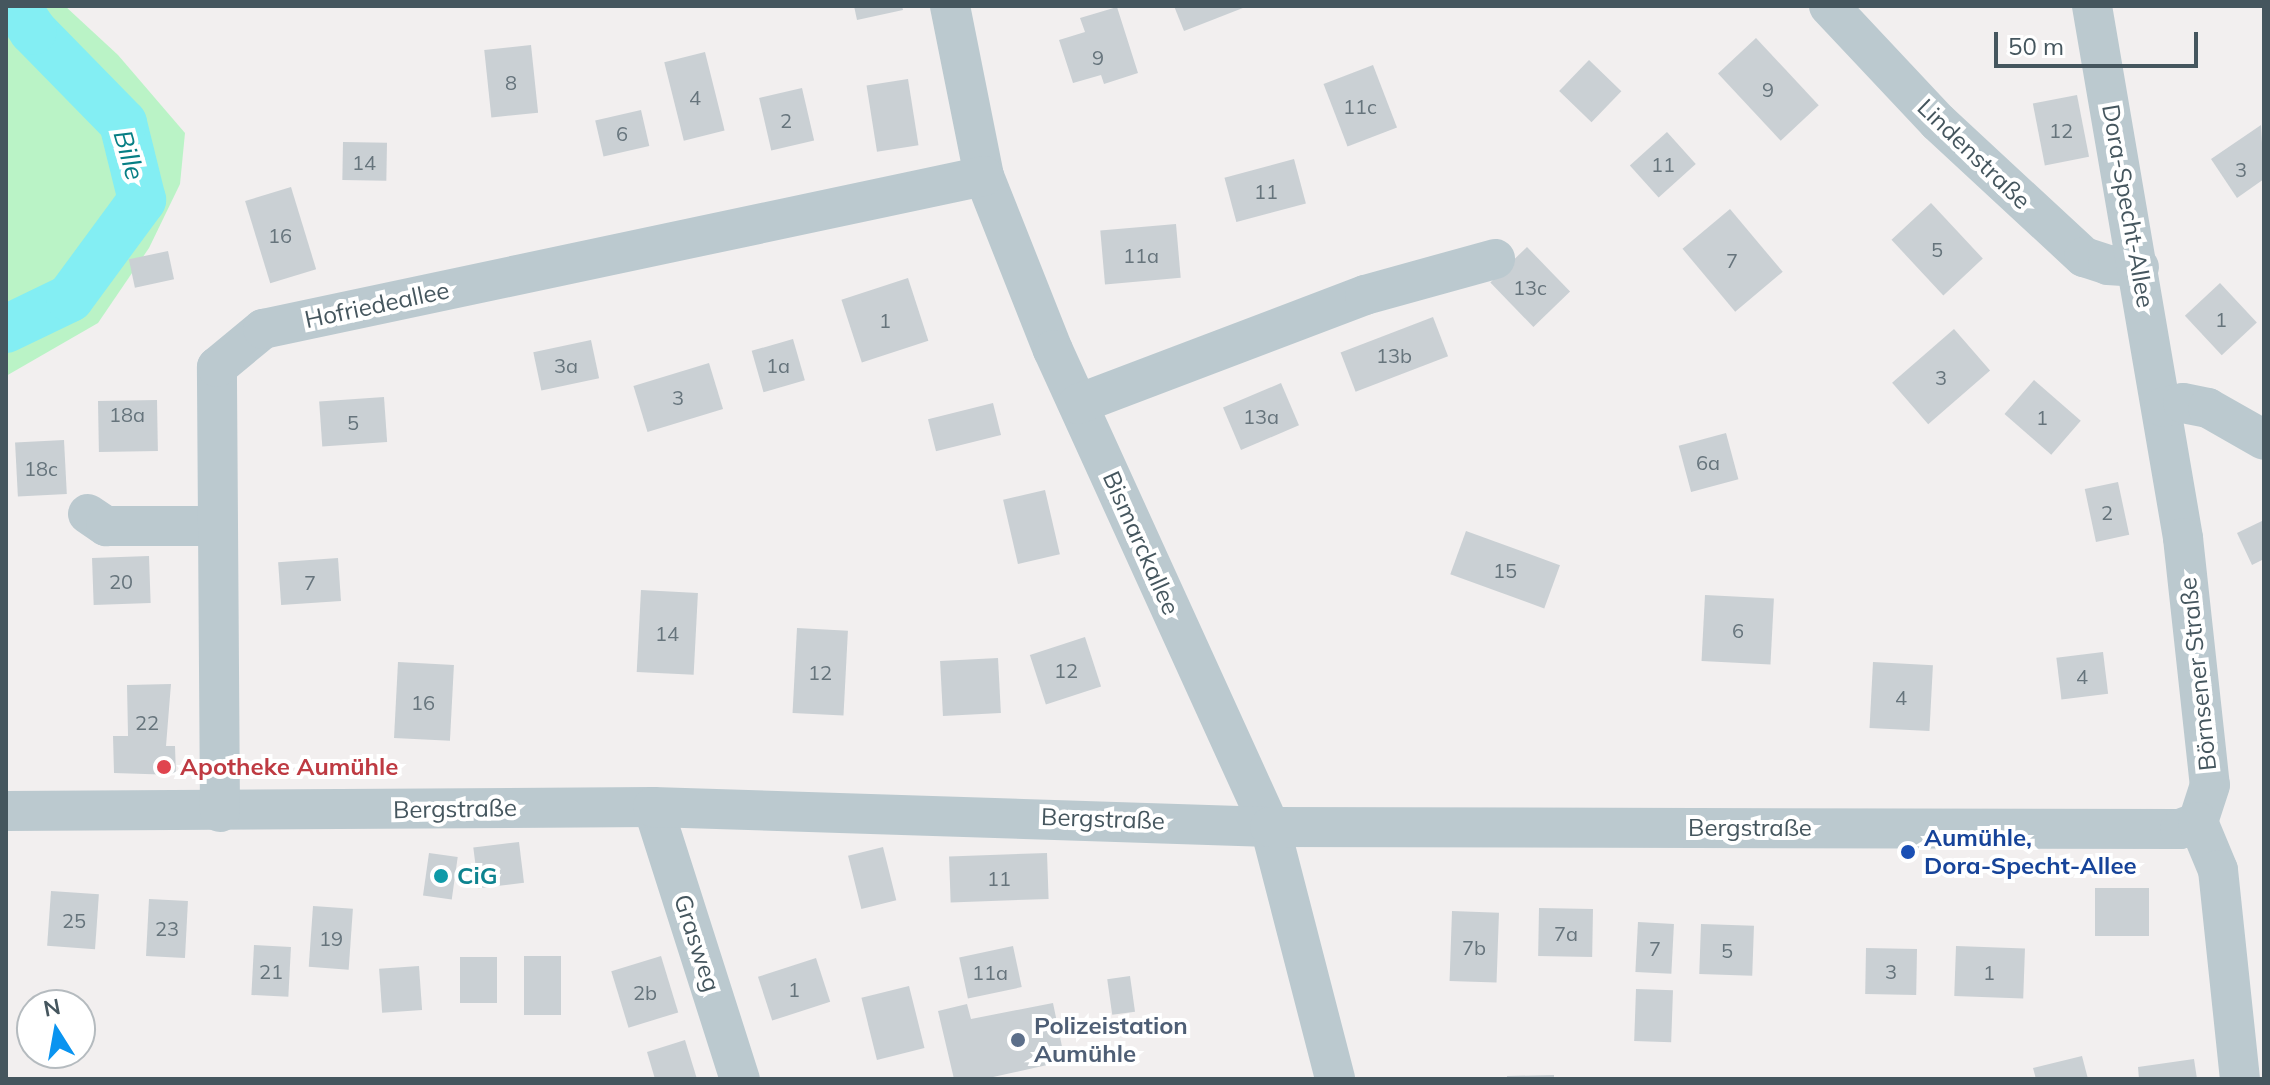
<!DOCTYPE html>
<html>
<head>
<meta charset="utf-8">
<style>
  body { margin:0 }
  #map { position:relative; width:2270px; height:1085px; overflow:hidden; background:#f2efef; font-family:Mulish,sans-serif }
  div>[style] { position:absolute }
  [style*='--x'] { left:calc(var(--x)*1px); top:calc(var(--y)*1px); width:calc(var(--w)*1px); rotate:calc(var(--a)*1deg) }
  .green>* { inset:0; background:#baf3c6 }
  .river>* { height:48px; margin:-24px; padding:0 24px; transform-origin:24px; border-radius:24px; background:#83eef3 }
  .building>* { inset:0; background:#cad0d4; transform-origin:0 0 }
  .minor>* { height:40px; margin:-20px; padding:0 20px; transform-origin:20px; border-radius:20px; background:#bbc9cf }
  .dots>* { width:22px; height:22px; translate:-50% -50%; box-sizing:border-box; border:4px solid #fff; border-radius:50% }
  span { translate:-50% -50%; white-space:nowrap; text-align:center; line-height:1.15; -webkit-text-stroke:8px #fff; paint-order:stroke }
  .number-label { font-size:20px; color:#66747c }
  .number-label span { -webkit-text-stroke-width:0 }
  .street-label { font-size:24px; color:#45565e }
  .health-label { font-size:24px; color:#be3a42; font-weight:700 }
  .left { translate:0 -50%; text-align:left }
  .transit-label { font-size:24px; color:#164399; font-weight:700 }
  .culture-label { font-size:24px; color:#0d838f; font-weight:700 }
  .service-label { font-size:24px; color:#4e5e75; font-weight:700 }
  .water-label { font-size:26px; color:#067e84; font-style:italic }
  .frame { position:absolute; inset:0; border:8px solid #45565e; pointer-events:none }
  .north { position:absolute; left:16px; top:989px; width:80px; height:80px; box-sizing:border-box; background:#fff; border:2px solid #b5bbbf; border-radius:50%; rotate:349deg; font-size:22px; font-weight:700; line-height:32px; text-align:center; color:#45565e }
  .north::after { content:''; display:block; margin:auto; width:28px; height:36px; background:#0a94f0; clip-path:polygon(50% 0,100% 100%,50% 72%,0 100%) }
  .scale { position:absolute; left:1994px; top:32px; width:204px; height:36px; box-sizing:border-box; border:4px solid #45565e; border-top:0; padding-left:10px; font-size:24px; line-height:28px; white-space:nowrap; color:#45565e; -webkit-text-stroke:6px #fff; paint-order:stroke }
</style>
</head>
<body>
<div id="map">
  <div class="green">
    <div style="clip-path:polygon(6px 6px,65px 6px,118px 55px,185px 133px,180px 184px,149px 248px,98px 323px,6px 376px)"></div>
  </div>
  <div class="river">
    <div style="--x:6;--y:329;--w:71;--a:-25.8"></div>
    <div style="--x:70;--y:298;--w:122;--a:-53.7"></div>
    <div style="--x:142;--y:200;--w:79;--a:-103.9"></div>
    <div style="--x:123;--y:123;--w:129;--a:-134.4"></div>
    <div style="--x:33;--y:31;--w:30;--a:-124"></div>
  </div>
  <div class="building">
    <div style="clip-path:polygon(854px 6px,902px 6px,903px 10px,857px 20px)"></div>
    <div style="clip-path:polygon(1174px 6px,1248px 6px,1184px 31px)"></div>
    <div style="clip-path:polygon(1117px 7px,1138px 73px,1104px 84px,1101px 75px,1073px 83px,1059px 40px,1085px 32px,1080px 18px)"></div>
    <div style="left:1756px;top:38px;width:92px;height:52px;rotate:47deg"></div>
    <div style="left:531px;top:45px;width:68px;height:47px;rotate:84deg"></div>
    <div style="left:705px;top:52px;width:81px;height:42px;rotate:76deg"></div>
    <div style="left:1589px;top:60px;width:45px;height:43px;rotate:44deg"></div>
    <div style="left:1373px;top:65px;width:67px;height:53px;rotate:69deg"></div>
    <div style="left:908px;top:79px;width:67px;height:42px;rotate:81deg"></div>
    <div style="left:802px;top:88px;width:54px;height:44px;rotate:77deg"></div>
    <div style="left:2077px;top:95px;width:63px;height:45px;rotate:79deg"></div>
    <div style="left:641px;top:110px;width:37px;height:47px;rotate:77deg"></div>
    <div style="clip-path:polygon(2261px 125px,2264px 179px,2237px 198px,2211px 159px)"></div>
    <div style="left:1667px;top:132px;width:43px;height:50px;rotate:48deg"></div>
    <div style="left:343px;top:142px;width:44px;height:38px;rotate:1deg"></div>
    <div style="left:1294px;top:159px;width:46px;height:72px;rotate:75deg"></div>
    <div style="left:291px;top:187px;width:86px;height:48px;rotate:73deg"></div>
    <div style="left:1931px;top:203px;width:76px;height:54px;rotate:47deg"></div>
    <div style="left:1730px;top:209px;width:82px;height:62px;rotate:50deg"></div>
    <div style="left:1176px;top:224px;width:54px;height:76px;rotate:85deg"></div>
    <div style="left:1527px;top:247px;width:62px;height:51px;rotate:46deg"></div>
    <div style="left:168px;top:251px;width:29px;height:40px;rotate:78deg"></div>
    <div style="left:908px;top:278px;width:66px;height:70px;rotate:72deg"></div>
    <div style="left:2220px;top:283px;width:54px;height:48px;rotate:47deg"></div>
    <div style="left:1433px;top:317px;width:42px;height:99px;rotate:69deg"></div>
    <div style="left:1954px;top:329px;width:55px;height:82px;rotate:49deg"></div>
    <div style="left:793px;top:339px;width:43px;height:43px;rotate:74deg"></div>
    <div style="left:591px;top:340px;width:39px;height:59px;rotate:78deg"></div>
    <div style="left:709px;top:363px;width:48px;height:79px;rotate:73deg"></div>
    <div style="left:2034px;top:380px;width:62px;height:45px;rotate:41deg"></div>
    <div style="left:1281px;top:383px;width:46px;height:63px;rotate:67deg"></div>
    <div style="left:384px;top:397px;width:45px;height:65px;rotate:86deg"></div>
    <div style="left:157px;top:400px;width:51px;height:59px;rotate:89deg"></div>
    <div style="left:993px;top:403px;width:33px;height:67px;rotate:76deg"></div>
    <div style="left:1726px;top:433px;width:48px;height:49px;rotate:75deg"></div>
    <div style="left:64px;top:440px;width:54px;height:49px;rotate:87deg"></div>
    <div style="left:2118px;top:482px;width:54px;height:34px;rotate:78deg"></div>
    <div style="left:1045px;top:490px;width:66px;height:43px;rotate:77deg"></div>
    <div style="clip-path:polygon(2264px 520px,2264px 559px,2252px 565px,2237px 533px)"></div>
    <div style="left:1466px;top:531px;width:100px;height:46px;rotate:20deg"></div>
    <div style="left:149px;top:556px;width:47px;height:57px;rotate:88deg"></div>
    <div style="left:338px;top:558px;width:43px;height:60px;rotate:86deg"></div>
    <div style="left:641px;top:590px;width:57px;height:82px;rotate:3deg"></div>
    <div style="left:1705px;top:595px;width:69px;height:66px;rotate:3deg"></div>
    <div style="left:797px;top:628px;width:51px;height:85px;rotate:3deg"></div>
    <div style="left:1085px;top:637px;width:52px;height:58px;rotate:72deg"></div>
    <div style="left:2103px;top:652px;width:42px;height:47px;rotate:83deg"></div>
    <div style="left:998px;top:658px;width:55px;height:58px;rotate:87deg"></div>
    <div style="left:398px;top:662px;width:56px;height:76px;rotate:3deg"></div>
    <div style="left:1873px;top:662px;width:60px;height:66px;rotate:3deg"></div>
    <div style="clip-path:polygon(171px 684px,166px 746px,175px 746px,176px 775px,114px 773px,113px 736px,128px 736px,127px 685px)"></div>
    <div style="left:519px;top:842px;width:41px;height:46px;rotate:83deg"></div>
    <div style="left:883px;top:847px;width:55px;height:36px;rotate:76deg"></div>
    <div style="left:429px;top:853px;width:29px;height:43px;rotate:8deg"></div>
    <div style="left:1047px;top:853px;width:46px;height:98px;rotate:88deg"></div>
    <div style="left:2095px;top:888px;width:54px;height:48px"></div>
    <div style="left:51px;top:891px;width:48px;height:55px;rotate:4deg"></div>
    <div style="left:149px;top:899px;width:39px;height:57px;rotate:3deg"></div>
    <div style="left:313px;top:906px;width:40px;height:61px;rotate:4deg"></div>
    <div style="left:1539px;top:908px;width:54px;height:48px;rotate:1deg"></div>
    <div style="left:1452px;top:911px;width:47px;height:70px;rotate:2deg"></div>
    <div style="left:1638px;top:922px;width:36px;height:50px;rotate:3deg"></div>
    <div style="left:1701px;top:924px;width:53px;height:50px;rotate:2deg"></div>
    <div style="left:254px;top:945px;width:37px;height:50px;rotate:3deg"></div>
    <div style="left:1013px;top:946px;width:42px;height:55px;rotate:78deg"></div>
    <div style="left:1956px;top:946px;width:69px;height:50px;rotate:2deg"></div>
    <div style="left:1866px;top:948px;width:51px;height:46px;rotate:1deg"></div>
    <div style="left:524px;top:956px;width:37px;height:59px"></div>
    <div style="left:661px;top:956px;width:59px;height:52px;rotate:73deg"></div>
    <div style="left:460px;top:957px;width:37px;height:46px"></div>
    <div style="left:816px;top:958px;width:46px;height:61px;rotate:72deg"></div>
    <div style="left:419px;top:966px;width:44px;height:40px;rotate:86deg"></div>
    <div style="left:1130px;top:976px;width:36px;height:23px;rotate:82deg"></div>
    <div style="left:909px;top:986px;width:64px;height:49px;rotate:76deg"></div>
    <div style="left:1636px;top:989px;width:37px;height:52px;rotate:2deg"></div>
    <div style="clip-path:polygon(1053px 1003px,1065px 1061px,984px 1079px,954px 1079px,938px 1011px,967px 1004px,971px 1019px)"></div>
    <div style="clip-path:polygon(685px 1040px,697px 1079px,655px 1079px,647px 1052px)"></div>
    <div style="clip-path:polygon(2082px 1056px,2088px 1079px,2036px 1079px,2033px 1068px)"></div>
    <div style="clip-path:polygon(2194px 1059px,2197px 1079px,2139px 1079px,2138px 1067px)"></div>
    <div style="clip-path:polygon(1554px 1075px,1554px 1079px,1507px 1079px,1507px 1076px)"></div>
  </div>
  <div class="minor">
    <div style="--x:950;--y:6;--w:173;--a:78.7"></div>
    <div style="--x:984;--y:176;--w:187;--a:68.4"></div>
    <div style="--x:1053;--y:350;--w:524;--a:65.54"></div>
    <div style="--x:1270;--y:827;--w:260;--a:75.5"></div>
    <div style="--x:1829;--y:6;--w:159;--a:46.8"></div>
    <div style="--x:1938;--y:122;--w:199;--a:42.8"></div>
    <div style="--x:2084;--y:257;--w:25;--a:18"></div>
    <div style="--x:2108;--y:265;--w:31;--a:4"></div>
    <div style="--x:2092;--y:6;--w:540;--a:80.29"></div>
    <div style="--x:2183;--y:538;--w:248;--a:83.8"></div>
    <div style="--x:2210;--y:785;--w:39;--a:108"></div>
    <div style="--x:1078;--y:404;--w:307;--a:-20.8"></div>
    <div style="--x:1365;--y:295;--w:135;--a:-15.5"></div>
    <div style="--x:2164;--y:407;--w:19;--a:-12"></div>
    <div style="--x:2183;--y:403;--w:25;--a:11"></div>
    <div style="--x:2208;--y:408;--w:64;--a:29.7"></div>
    <div style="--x:88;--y:514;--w:22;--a:34"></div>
    <div style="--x:106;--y:526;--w:110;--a:0"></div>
    <div style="--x:653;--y:807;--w:286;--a:72.3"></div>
    <div style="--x:6;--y:811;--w:647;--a:-0.35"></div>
    <div style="--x:653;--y:807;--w:617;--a:1.86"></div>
    <div style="--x:1270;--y:827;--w:910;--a:0.13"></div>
    <div style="--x:2180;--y:829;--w:19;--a:-21"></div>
    <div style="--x:220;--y:812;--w:445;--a:-90.4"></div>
    <div style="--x:217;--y:367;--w:60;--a:-39.6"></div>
    <div style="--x:263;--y:329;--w:737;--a:-11.98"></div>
    <div style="--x:2198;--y:822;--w:52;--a:67.4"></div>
    <div style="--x:2218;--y:870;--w:210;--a:84"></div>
  </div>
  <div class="dots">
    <div style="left:164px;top:767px;background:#e0444e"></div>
    <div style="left:1908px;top:852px;background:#1a4fb4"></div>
    <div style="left:441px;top:876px;background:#0f9aa8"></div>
    <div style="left:1018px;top:1040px;background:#5c6f8a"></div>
  </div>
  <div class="number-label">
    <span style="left:1098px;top:57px">9</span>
    <span style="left:511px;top:82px">8</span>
    <span style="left:1768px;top:89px">9</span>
    <span style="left:695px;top:97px">4</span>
    <span style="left:1360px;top:106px">11c</span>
    <span style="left:786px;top:120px">2</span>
    <span style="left:2061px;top:130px">12</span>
    <span style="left:622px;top:133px">6</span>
    <span style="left:364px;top:162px">14</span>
    <span style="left:1663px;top:164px">11</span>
    <span style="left:2241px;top:169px">3</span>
    <span style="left:1266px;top:191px">11</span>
    <span style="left:280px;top:235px">16</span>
    <span style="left:1937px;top:249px">5</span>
    <span style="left:1141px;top:255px">11a</span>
    <span style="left:1732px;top:260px">7</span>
    <span style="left:1530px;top:287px">13c</span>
    <span style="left:2221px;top:319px">1</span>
    <span style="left:885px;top:320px">1</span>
    <span style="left:1394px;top:355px">13b</span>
    <span style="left:566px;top:365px">3a</span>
    <span style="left:778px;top:365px">1a</span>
    <span style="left:1941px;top:377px">3</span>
    <span style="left:678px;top:397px">3</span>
    <span style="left:127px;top:414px">18a</span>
    <span style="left:1261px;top:416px">13a</span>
    <span style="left:2042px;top:417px">1</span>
    <span style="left:353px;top:422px">5</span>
    <span style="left:1708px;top:462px">6a</span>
    <span style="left:41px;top:468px">18c</span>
    <span style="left:2107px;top:512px">2</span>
    <span style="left:1505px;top:570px">15</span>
    <span style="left:121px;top:581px">20</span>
    <span style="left:310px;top:582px">7</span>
    <span style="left:1738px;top:630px">6</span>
    <span style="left:667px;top:633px">14</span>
    <span style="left:1066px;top:670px">12</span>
    <span style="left:820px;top:672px">12</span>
    <span style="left:2082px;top:676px">4</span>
    <span style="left:1901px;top:697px">4</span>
    <span style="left:423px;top:702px">16</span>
    <span style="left:147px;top:722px">22</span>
    <span style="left:999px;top:878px">11</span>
    <span style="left:74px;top:920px">25</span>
    <span style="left:167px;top:928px">23</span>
    <span style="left:1566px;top:933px">7a</span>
    <span style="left:331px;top:938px">19</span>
    <span style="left:1474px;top:947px">7b</span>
    <span style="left:1655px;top:948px">7</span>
    <span style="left:1727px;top:950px">5</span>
    <span style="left:271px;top:971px">21</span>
    <span style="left:1891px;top:971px">3</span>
    <span style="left:990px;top:972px">11a</span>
    <span style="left:1989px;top:972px">1</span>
    <span style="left:794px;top:989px">1</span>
    <span style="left:645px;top:992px">2b</span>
  </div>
  <div class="street-label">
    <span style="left:1974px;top:154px;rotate:44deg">Lindenstraße</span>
    <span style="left:2128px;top:206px;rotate:80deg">Dora-Specht-Allee</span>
    <span style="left:377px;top:305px;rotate:-12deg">Hofriedeallee</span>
    <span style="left:1141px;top:543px;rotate:66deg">Bismarckallee</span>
    <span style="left:2198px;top:674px;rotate:-96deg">Börnsener Straße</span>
    <span style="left:455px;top:809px;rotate:-1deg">Bergstraße</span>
    <span style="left:1103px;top:819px;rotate:2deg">Bergstraße</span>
    <span style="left:1750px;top:828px">Bergstraße</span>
    <span style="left:697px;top:943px;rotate:72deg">Grasweg</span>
  </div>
  <div class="health-label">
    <span class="left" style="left:180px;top:767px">Apotheke Aumühle</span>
  </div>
  <div class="transit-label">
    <span class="left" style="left:1924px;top:852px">Aumühle,<br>Dora-Specht-Allee</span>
  </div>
  <div class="culture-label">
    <span class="left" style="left:457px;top:876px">CiG</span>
  </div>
  <div class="service-label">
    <span class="left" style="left:1034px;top:1040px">Polizeistation<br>Aumühle</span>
  </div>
  <div class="water-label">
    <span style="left:129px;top:155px;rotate:74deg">Bille</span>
  </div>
  <div class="frame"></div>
  <div class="north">N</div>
  <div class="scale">50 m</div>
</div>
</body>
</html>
